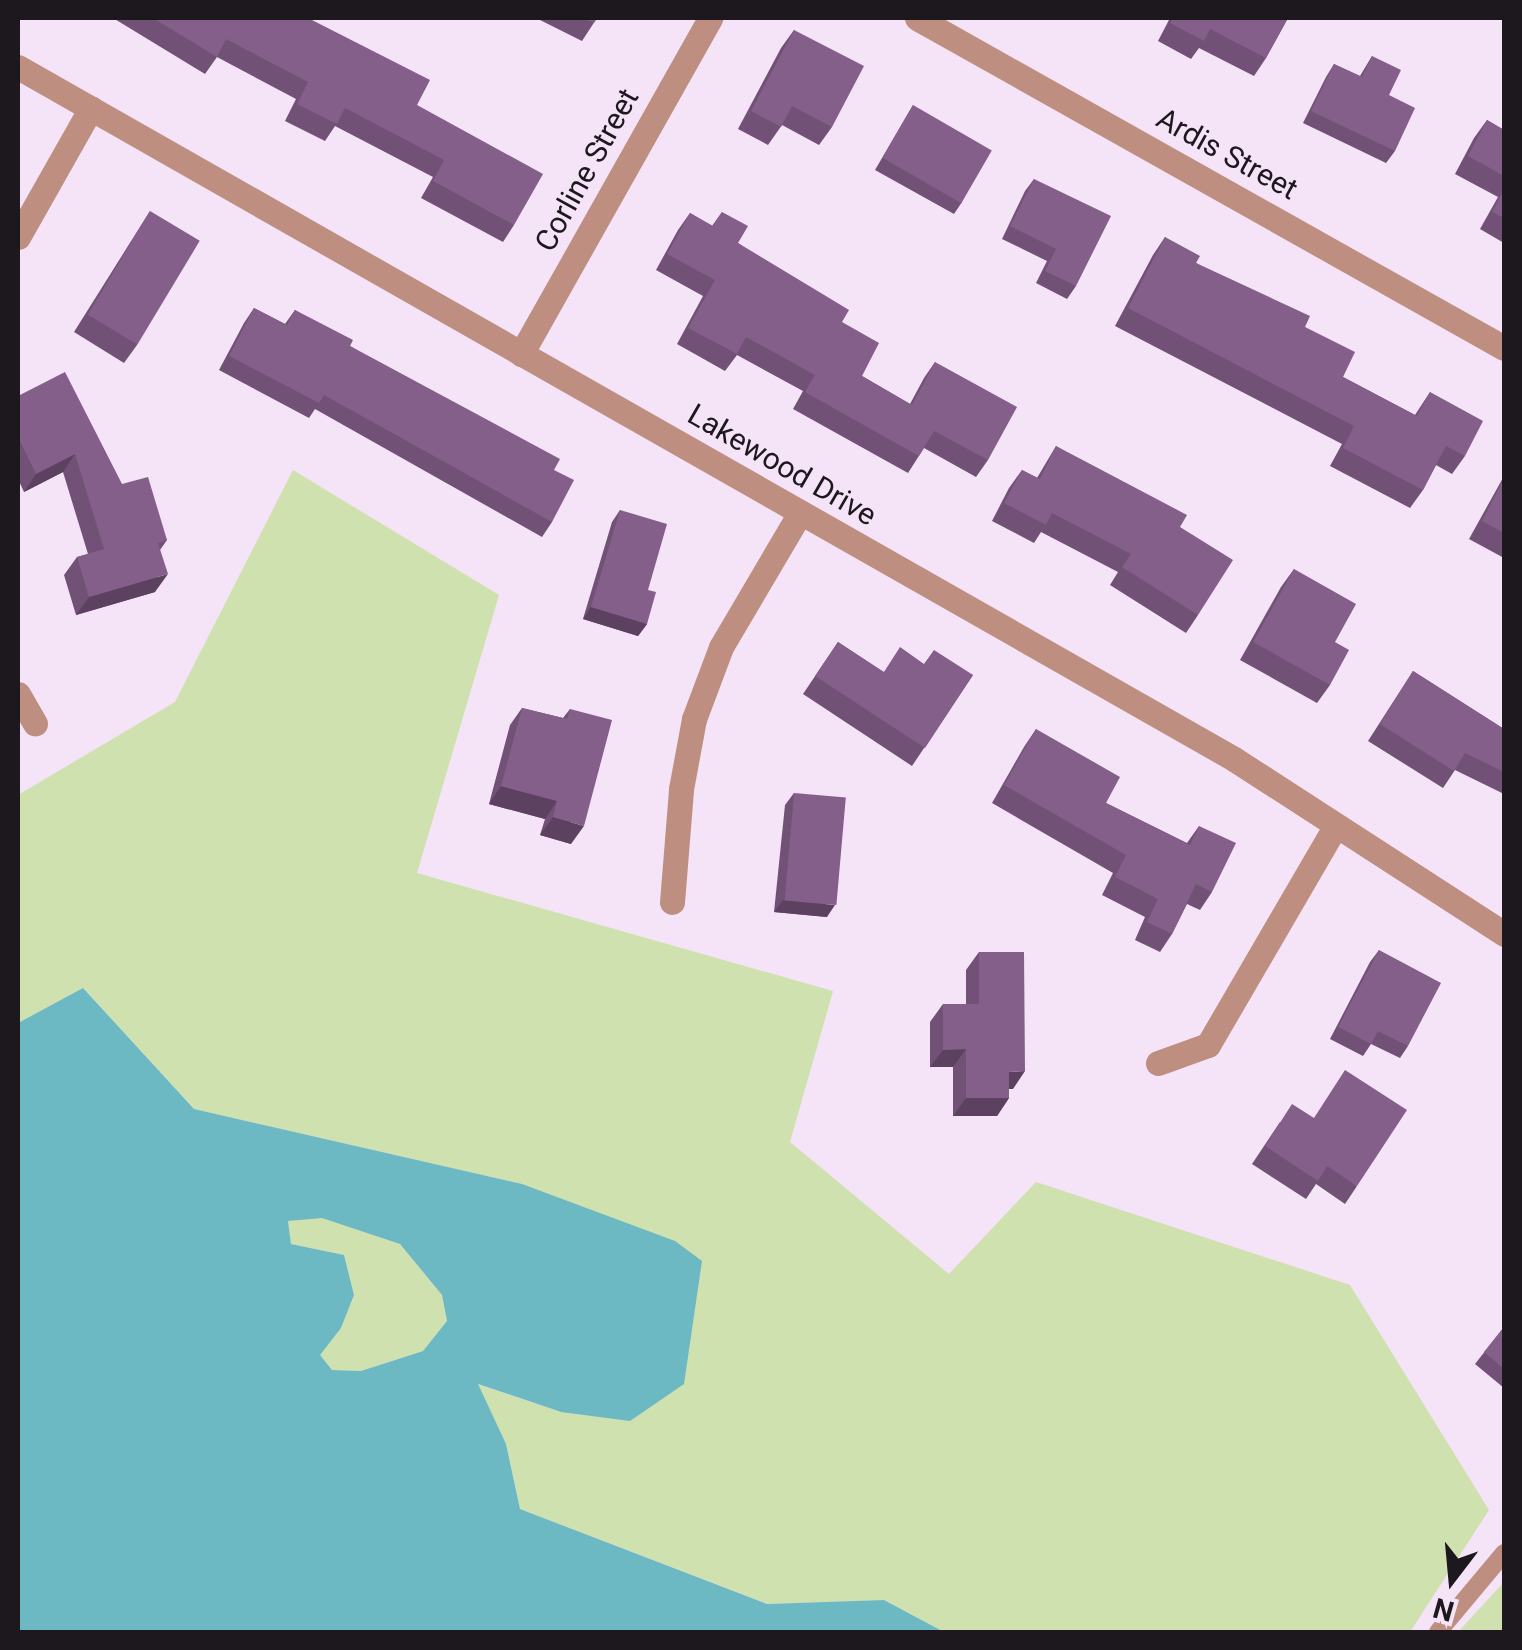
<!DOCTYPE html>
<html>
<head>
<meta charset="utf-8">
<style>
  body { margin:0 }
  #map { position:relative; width:1522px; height:1650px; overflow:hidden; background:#f5e3f7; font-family:Roboto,sans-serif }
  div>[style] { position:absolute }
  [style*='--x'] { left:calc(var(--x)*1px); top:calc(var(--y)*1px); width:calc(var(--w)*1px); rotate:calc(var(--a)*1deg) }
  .green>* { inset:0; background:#cee1ae }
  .water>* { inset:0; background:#6cb8c3 }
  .lane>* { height:18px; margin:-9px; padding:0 9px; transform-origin:9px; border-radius:9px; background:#be8e81 }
  .street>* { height:25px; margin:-12.5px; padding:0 12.5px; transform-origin:12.5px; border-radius:12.5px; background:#be8e81 }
  .wall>* { inset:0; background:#715276 }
  .shaded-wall>* { inset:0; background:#5c4260 }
  .building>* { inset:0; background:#835f89; transform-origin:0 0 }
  span { translate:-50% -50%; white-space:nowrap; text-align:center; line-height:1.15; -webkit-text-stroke:8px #f5e3f7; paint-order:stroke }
  .street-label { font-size:30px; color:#1d171e }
  .frame { position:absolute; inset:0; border:20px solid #1d171e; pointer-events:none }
  .north { position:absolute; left:1402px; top:1530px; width:100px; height:100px; -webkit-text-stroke:8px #f5e3f7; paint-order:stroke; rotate:196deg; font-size:28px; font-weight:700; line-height:40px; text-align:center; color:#1d171e }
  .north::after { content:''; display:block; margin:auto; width:35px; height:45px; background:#1d171e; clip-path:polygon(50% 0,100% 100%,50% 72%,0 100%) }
</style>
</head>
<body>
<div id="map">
  <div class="green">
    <div style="clip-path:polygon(293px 470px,499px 595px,417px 873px,833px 991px,790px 1142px,949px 1274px,1036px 1182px,1350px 1285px,1489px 1510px,1410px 1632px,944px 1632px,884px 1600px,768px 1604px,520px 1509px,506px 1444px,477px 1384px,561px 1412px,522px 1184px,194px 1109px,83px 988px,18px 1023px,18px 795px,175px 702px)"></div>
    <div style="clip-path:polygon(322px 1217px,400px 1244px,442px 1295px,447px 1321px,423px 1351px,361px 1371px,332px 1370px,319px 1355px,341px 1328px,354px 1295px,344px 1255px,291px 1244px,288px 1221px)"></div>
    <div style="clip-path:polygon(1504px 1582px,1504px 1632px,1458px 1632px)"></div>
  </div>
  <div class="water">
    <div style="clip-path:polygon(evenodd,83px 988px,194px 1109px,522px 1184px,675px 1241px,702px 1261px,684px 1384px,630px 1421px,561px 1412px,478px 1384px,506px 1444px,520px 1509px,767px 1604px,884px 1600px,944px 1632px,18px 1632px,18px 1023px,83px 988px,322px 1218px,400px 1244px,442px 1295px,447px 1321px,423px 1351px,361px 1371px,332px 1370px,320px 1355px,341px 1328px,354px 1295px,344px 1255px,291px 1244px,288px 1221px,322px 1218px)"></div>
  </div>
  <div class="lane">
    <div style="--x:1438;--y:1632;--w:103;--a:-50.1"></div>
  </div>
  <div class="street">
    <div style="--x:917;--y:18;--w:673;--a:29.34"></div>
    <div style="--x:18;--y:67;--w:1399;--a:29.64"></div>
    <div style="--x:1234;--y:759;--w:322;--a:32.9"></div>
    <div style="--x:18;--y:237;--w:148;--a:-60.5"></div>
    <div style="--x:521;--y:354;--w:386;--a:-60.6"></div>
    <div style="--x:18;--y:694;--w:34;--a:60"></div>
    <div style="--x:672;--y:902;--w:113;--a:-85.4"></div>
    <div style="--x:681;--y:789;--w:71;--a:-79.5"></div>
    <div style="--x:694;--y:719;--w:77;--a:-69.4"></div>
    <div style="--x:721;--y:647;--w:156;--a:-59.5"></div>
    <div style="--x:1158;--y:1063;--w:53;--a:-19.8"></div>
    <div style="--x:1208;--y:1045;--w:252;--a:-59.8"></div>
  </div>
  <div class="wall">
    <div style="clip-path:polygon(113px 18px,308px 18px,417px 105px,514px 225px,503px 242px,421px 198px,433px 177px,335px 126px,325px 141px,285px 121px,296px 99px,217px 57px,205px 74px)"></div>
    <div style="clip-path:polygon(536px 18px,597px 18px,582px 41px)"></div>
    <div style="clip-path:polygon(1170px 18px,1288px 18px,1266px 58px,1254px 76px,1199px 48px,1191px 59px,1158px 41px)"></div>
    <div style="clip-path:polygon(794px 30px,832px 127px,819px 145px,782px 125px,768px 145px,738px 129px,781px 48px)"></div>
    <div style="clip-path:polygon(1372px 56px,1389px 95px,1395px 151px,1386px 163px,1303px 123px,1326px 77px,1334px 64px,1360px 76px)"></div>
    <div style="clip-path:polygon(913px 105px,962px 202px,954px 214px,875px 170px)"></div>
    <div style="clip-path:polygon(1487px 120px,1504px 130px,1504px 243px,1480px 229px,1498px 197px,1455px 174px,1474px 138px)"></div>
    <div style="clip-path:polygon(1034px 179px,1076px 286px,1067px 299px,1036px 283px,1047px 261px,1002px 239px,1025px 191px)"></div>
    <div style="clip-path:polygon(150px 211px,137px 345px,124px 363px,74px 332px)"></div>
    <div style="clip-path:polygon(722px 212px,738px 243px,842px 322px,862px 376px,910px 404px,924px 378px,935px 362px,988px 460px,976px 477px,924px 448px,908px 473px,793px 409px,803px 391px,737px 355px,725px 371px,677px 344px,703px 296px,656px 270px,678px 230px,690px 213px,712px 226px)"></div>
    <div style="clip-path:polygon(1165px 237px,1196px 263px,1305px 327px,1343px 377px,1415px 415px,1430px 392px,1465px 456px,1452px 474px,1436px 465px,1423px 490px,1410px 508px,1330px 466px,1342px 444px,1115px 326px,1153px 255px)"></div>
    <div style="clip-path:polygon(254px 308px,285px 324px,295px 310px,350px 346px,554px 470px,552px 522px,542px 537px,315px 409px,309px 418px,219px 370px,244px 323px)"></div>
    <div style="clip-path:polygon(18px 396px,122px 484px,167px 540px,160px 550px,155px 592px,76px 615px,64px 575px,77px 557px,88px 554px,63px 472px,24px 492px,18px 479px)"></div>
    <div style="clip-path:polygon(1056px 446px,1180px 527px,1198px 615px,1186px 633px,1110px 585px,1118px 572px,1041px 532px,1034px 543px,992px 521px,1009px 488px,1022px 470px,1037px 478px)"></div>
    <div style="clip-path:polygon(1504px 476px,1504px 558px,1469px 539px)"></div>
    <div style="clip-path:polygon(620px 510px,648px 590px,647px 624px,638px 636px,583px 619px,612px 522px)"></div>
    <div style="clip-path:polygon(1294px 569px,1335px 642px,1330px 685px,1317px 703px,1240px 660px,1281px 587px)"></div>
    <div style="clip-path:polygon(838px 642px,883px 672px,924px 664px,973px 675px,912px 766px,803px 694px)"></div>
    <div style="clip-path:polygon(1413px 671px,1504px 729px,1504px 794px,1455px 770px,1443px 788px,1368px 741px)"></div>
    <div style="clip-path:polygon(522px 708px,563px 718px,570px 709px,571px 844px,540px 835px,545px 819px,489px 804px,510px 725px)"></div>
    <div style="clip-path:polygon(1036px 729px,1106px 803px,1187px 843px,1199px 826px,1212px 892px,1200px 910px,1187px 904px,1172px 934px,1160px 952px,1135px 940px,1145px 917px,1102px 895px,1113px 873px,992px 803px,1024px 747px)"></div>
    <div style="clip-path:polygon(794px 793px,827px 917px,774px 912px,785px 805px)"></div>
    <div style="clip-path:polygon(1379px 950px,1408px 1046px,1400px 1058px,1371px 1044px,1363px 1056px,1330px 1039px,1370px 962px)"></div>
    <div style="clip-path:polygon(979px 952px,1013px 1089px,1009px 1089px,1009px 1098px,997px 1116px,953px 1116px,953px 1067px,930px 1067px,930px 1022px,943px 1004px,966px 1004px,966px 970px)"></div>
    <div style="clip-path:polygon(1280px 1122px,1357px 1186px,1345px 1204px,1316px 1184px,1306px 1199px,1252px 1164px)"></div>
    <div style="clip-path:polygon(1504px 1327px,1504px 1388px,1475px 1364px)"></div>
  </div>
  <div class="shaded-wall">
    <div style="clip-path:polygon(75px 454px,63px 472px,24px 492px,36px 474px)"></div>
    <div style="clip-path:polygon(168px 574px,155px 592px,76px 615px,89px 597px)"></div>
    <div style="clip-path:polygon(591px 607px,647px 624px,638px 636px,583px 619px)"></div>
    <div style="clip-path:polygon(501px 786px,557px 801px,545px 819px,489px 804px)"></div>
    <div style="clip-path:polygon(553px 817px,584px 826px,571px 844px,540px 835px)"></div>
    <div style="clip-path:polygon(783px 900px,835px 905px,827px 917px,774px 912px)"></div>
    <div style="clip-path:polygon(966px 1049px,953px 1067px,930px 1067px,943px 1050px)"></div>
    <div style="clip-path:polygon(1025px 1071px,1013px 1089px,996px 1089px,1009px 1072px)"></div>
    <div style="clip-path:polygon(966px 1098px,1009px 1098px,997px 1116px,953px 1116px)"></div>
  </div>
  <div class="building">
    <div style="clip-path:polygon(153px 18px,308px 18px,430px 80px,417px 105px,543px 174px,514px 225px,433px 181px,444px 160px,345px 108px,337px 124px,297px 104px,308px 82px,226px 39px,217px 57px)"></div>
    <div style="clip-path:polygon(583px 18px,597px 18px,594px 23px)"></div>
    <div style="clip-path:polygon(1173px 18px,1288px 18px,1266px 58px,1210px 29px,1204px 41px,1170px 23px)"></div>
    <div style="clip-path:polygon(794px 30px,864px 66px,832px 127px,792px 106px,781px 127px,751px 111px)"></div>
    <div style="clip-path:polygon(1372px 56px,1401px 70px,1389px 95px,1415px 108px,1395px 151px,1311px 111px,1334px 64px,1362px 77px)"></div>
    <div style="left:913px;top:105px;width:91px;height:61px;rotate:30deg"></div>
    <div style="clip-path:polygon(1487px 120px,1504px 130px,1504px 176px,1468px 156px)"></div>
    <div style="clip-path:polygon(1034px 179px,1111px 216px,1076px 286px,1045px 271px,1056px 249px,1010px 226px)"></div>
    <div style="clip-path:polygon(1504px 189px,1504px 218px,1492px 212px)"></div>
    <div style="left:150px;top:211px;width:58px;height:121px;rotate:31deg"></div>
    <div style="clip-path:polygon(722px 212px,748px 226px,738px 243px,849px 310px,842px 322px,879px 343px,862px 376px,912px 405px,935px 362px,1017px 407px,988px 460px,934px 431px,919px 456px,805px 392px,815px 375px,746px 337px,737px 354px,688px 328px,715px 280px,667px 254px,690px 213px,713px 226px)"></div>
    <div style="clip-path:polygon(1165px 237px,1200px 256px,1196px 263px,1310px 316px,1305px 327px,1355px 352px,1343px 377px,1417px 416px,1430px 392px,1483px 421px,1465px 456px,1446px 446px,1423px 490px,1343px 448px,1354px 426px,1128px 308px)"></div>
    <div style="clip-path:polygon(254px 308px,287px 325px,295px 310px,353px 340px,350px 346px,560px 459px,554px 470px,574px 480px,552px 522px,324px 395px,319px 403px,229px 356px)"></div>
    <div style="clip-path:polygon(65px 372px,122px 484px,148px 477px,167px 540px,158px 543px,168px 574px,89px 597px,77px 557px,104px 549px,75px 454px,36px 474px,18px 437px,18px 396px)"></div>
    <div style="clip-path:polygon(1056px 446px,1187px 515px,1180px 527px,1233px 560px,1198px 615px,1122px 567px,1131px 554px,1052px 513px,1046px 525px,1004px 503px,1022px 470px,1040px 479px)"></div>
    <div style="clip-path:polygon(1504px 478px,1504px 533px,1482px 521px)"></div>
    <div style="clip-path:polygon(620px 510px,667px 524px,648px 590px,656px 592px,647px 624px,591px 607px)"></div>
    <div style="clip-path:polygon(1294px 569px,1356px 604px,1335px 642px,1349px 650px,1330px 685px,1253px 642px)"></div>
    <div style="clip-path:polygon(838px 642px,884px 672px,900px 647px,924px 664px,934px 650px,973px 675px,925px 748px,815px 676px)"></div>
    <div style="clip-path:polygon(1413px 671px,1504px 729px,1504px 772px,1465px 753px,1454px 771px,1380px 724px)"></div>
    <div style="clip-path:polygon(522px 708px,567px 719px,570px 709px,612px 720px,584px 826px,553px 817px,557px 801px,501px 786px)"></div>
    <div style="clip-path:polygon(1036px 729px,1120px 777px,1106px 803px,1190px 845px,1199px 826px,1236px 843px,1212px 892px,1196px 884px,1172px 934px,1147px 922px,1158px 899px,1115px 877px,1126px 855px,1004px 785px)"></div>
    <div style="left:794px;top:793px;width:52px;height:108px;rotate:5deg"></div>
    <div style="clip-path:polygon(1379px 950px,1441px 983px,1408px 1046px,1378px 1031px,1371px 1044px,1338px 1027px)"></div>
    <div style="clip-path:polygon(979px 952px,1024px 952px,1025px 1071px,1009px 1072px,1009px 1098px,966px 1098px,966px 1049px,943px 1050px,943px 1004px,979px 1004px)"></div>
    <div style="clip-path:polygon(1345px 1070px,1407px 1110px,1357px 1186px,1327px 1166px,1318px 1181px,1265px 1146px,1292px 1104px,1314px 1118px)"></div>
    <div style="clip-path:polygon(1504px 1327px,1504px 1369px,1484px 1352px)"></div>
  </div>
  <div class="street-label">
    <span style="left:1227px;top:154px;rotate:29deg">Ardis Street</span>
    <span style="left:587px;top:170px;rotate:-61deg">Corline Street</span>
    <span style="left:782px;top:465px;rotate:30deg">Lakewood Drive</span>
  </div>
  <div class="frame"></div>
  <div class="north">N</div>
</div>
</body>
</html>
